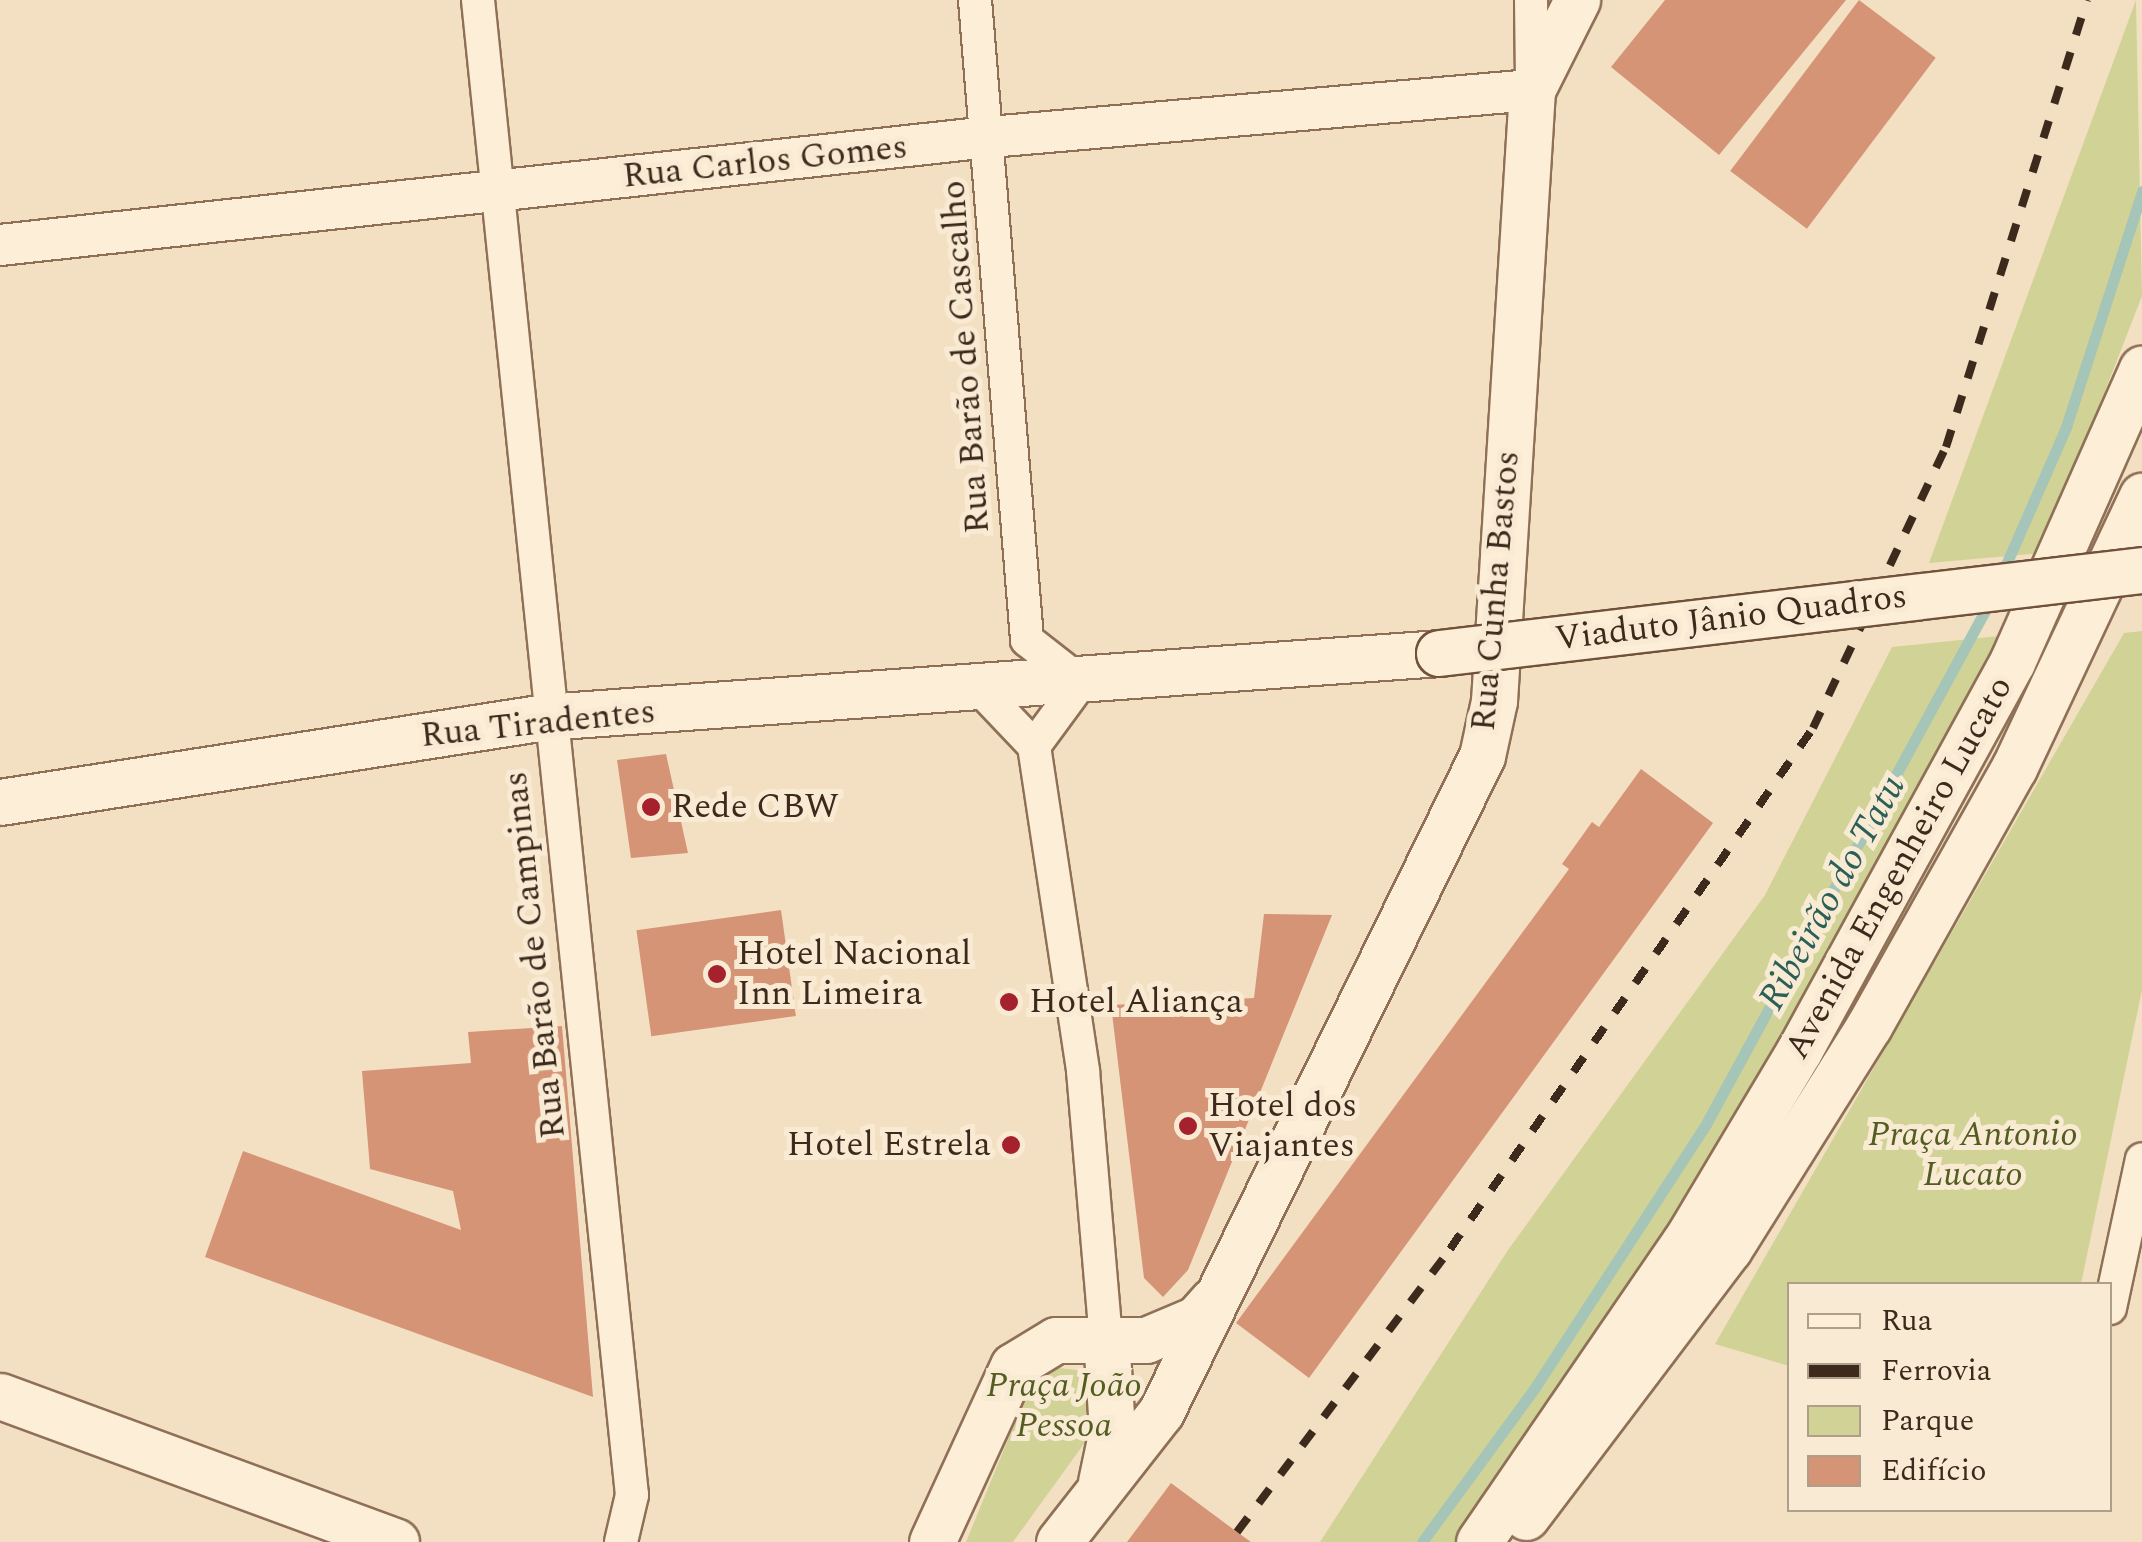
<!DOCTYPE html>
<html>
<head>
<meta charset="utf-8">
<style>
  body { margin:0 }
  #map { position:relative; width:2142px; height:1542px; overflow:hidden; background:#f3e0c3; font-family:Spectral,serif }
  div>[style] { position:absolute }
  [style*='--x'] { left:calc(var(--x)*1px); top:calc(var(--y)*1px); width:calc(var(--w)*1px); rotate:calc(var(--a)*1deg) }
  .green>* { inset:0; background:#d1d295 }
  .stream>* { height:11px; margin:-5.5px; padding:0 5.5px; transform-origin:5.5px; border-radius:5.5px; background:#a5c5b9 }
  .building>* { inset:0; background:#d59475; transform-origin:0 0 }
  .roads { filter:drop-shadow(2px 0 #8f7057) drop-shadow(-2px 0 #8f7057) drop-shadow(0 2px #8f7057) drop-shadow(0 -2px #8f7057) }
  .minor>* { height:32px; margin:-16px; padding:0 16px; transform-origin:16px; border-radius:16px; background:#fceed7 }
  .tertiary>* { height:40px; margin:-20px; padding:0 20px; transform-origin:20px; border-radius:20px; background:#fceed7 }
  .secondary>* { height:45px; margin:-22.5px; padding:0 22.5px; transform-origin:22.5px; border-radius:22.5px; background:#fceed7 }
  .rail>* { height:8px; margin-top:-4px; transform-origin:0; background:repeating-linear-gradient(90deg,#3e2a1d 0 18px,transparent 0 36px) }
  .bridges { filter:drop-shadow(2px 0 #71513a) drop-shadow(-2px 0 #71513a) drop-shadow(0 2px #71513a) drop-shadow(0 -2px #71513a) }
  .secondary-bridge>* { height:45px; margin:-22.5px; padding:0 22.5px; transform-origin:22.5px; border-radius:22.5px; background:#fceed7 }
  .dots>* { width:28px; height:28px; translate:-50% -50%; box-sizing:border-box; border:5px solid #f9ebd3; border-radius:50% }
  span { translate:-50% -50%; white-space:nowrap; text-align:center; line-height:1.15; -webkit-text-stroke:10px #f9ebd3; paint-order:stroke }
  .street-label { font-size:35px; color:#3e2a1d }
  .poi-label { font-size:35px; color:#3e2a1d }
  .left { translate:0 -50%; text-align:left }
  .right { translate:-100% -50%; text-align:right }
  .park-label { font-size:35px; color:#535c21; font-style:italic }
  .water-label { font-size:38px; color:#2b5f57; font-style:italic }
  .legend { position:absolute; left:1787px; top:1282px; width:325px; height:230px; box-sizing:border-box; background:#f9ebd3; border:2px solid #ae9e8a; margin:0; padding:12px 18px; list-style:none; font-size:30px; color:#3e2a1d }
  .legend li { display:flex; align-items:center; gap:20px; height:50px }
  .legend b { width:50px; border:2px solid #ae9e8a }
</style>
</head>
<body>
<div id="map">
  <div class="green">
    <div style="clip-path:polygon(2136px 0,2142px 296px,2042px 553px,1929px 563px)"></div>
    <div style="clip-path:polygon(2142px 631px,2142px 990px,2081px 1284px,1790px 1284px,1789px 1366px,1715px 1344px,2124px 633px)"></div>
    <div style="clip-path:polygon(2009px 635px,1711px 1173px,1460px 1542px,1320px 1542px,1508px 1250px,1765px 895px,1892px 647px)"></div>
    <div style="clip-path:polygon(1059px 1368px,1086px 1371px,1099px 1423px,1013px 1542px,966px 1542px,1032px 1381px)"></div>
  </div>
  <div class="stream">
    <div style="--x:2001;--y:576;--w:163;--a:-66.4"></div>
    <div style="--x:2066;--y:427;--w:248;--a:-72.1"></div>
    <div style="--x:1422;--y:1542;--w:193;--a:-53.8"></div>
    <div style="--x:1536;--y:1386;--w:312;--a:-57"></div>
    <div style="--x:1706;--y:1124;--w:599;--a:-61.47"></div>
  </div>
  <div class="building">
    <div style="clip-path:polygon(1665px 0,1846px 0,1719px 155px,1611px 67px)"></div>
    <div style="left:1859px;top:0;width:96px;height:214px;rotate:37deg"></div>
    <div style="clip-path:polygon(666px 754px,688px 853px,631px 858px,617px 760px)"></div>
    <div style="clip-path:polygon(1641px 769px,1713px 823px,1309px 1378px,1236px 1323px,1569px 869px,1562px 864px,1592px 822px,1599px 827px)"></div>
    <div style="left:781px;top:910px;width:107px;height:146px;rotate:82deg"></div>
    <div style="clip-path:polygon(1264px 914px,1332px 915px,1188px 1270px,1163px 1297px,1144px 1278px,1111px 1005px,1254px 998px)"></div>
    <div style="clip-path:polygon(562px 1026px,593px 1397px,205px 1257px,243px 1151px,461px 1230px,453px 1191px,370px 1169px,362px 1071px,471px 1063px,468px 1032px)"></div>
    <div style="clip-path:polygon(1171px 1483px,1237px 1532px,1251px 1542px,1127px 1542px)"></div>
  </div>
  <div class="roads">
    <div class="minor">
      <div style="--x:478;--y:0;--w:1503;--a:84.12"></div>
      <div style="--x:632;--y:1495;--w:48;--a:103.2"></div>
      <div style="--x:975;--y:0;--w:642;--a:85.35"></div>
      <div style="--x:1027;--y:640;--w:68;--a:37.9"></div>
      <div style="--x:1081;--y:682;--w:79;--a:126.3"></div>
      <div style="--x:1531;--y:0;--w:85;--a:89.3"></div>
      <div style="--x:980;--y:689;--w:79;--a:46.5"></div>
      <div style="--x:1034;--y:746;--w:329;--a:81.4"></div>
      <div style="--x:1083;--y:1071;--w:268;--a:85.1"></div>
      <div style="--x:2110;--y:1308;--w:152;--a:-77.9"></div>
    </div>
    <div class="tertiary">
      <div style="--x:0;--y:245;--w:996;--a:-6.23"></div>
      <div style="--x:990;--y:137;--w:544;--a:-4.96"></div>
    </div>
    <div class="secondary">
      <div style="--x:0;--y:802;--w:552;--a:-8.86"></div>
      <div style="--x:545;--y:717;--w:896;--a:-4.09"></div>
      <div style="--x:0;--y:1396;--w:422;--a:20.2"></div>
      <div style="--x:1101;--y:1482;--w:53;--a:-78.1"></div>
      <div style="--x:1112;--y:1430;--w:92;--a:-93.7"></div>
      <div style="--x:1526;--y:1517;--w:336;--a:-52.9"></div>
      <div style="--x:1729;--y:1249;--w:263;--a:-57.9"></div>
      <div style="--x:1869;--y:1026;--w:296;--a:-60.7"></div>
      <div style="--x:2014;--y:768;--w:301;--a:-64.8"></div>
      <div style="--x:932;--y:1542;--w:194;--a:-65.3"></div>
      <div style="--x:1013;--y:1366;--w:50;--a:-31.2"></div>
      <div style="--x:1056;--y:1340;--w:90;--a:0"></div>
      <div style="--x:1146;--y:1340;--w:54;--a:-22.8"></div>
      <div style="--x:1196;--y:1319;--w:24;--a:-48"></div>
      <div style="--x:1059;--y:1542;--w:165;--a:-51.9"></div>
      <div style="--x:1161;--y:1412;--w:730;--a:-63.93"></div>
      <div style="--x:1482;--y:756;--w:56;--a:-77.7"></div>
      <div style="--x:1494;--y:701;--w:612;--a:-86.44"></div>
      <div style="--x:1532;--y:90;--w:101;--a:-63.4"></div>
      <div style="--x:1479;--y:1542;--w:376;--a:-55.6"></div>
      <div style="--x:1691;--y:1232;--w:211;--a:-59.2"></div>
      <div style="--x:1799;--y:1051;--w:443;--a:-61.3"></div>
      <div style="--x:2012;--y:662;--w:321;--a:-66.1"></div>
    </div>
  </div>
  <div class="rail">
    <div style="--x:1237;--y:1532;--w:354;--a:-53"></div>
    <div style="--x:1450;--y:1249;--w:635;--a:-55.13"></div>
    <div style="--x:1813;--y:728;--w:311;--a:-64.7"></div>
    <div style="--x:1946;--y:447;--w:469;--a:-72.5"></div>
  </div>
  <div class="bridges">
    <div class="secondary-bridge">
      <div style="--x:1439;--y:653;--w:708;--a:-6.73"></div>
    </div>
  </div>
  <div class="dots">
    <div style="left:651px;top:807px;background:#a5212d"></div>
    <div style="left:717px;top:974px;background:#a5212d"></div>
    <div style="left:1009px;top:1002px;background:#a5212d"></div>
    <div style="left:1188px;top:1126px;background:#a5212d"></div>
    <div style="left:1011px;top:1145px;background:#a5212d"></div>
  </div>
  <div class="street-label">
    <span style="left:765px;top:162px;rotate:-6deg">Rua Carlos Gomes</span>
    <span style="left:966px;top:357px;rotate:-94deg">Rua Barão de Cascalho</span>
    <span style="left:1496px;top:591px;rotate:-85deg">Rua Cunha Bastos</span>
    <span style="left:1731px;top:618px;rotate:-7deg">Viaduto Jânio Quadros</span>
    <span style="left:538px;top:724px;rotate:-6deg">Rua Tiradentes</span>
    <span style="left:1899px;top:868px;rotate:-61deg">Avenida Engenheiro Lucato</span>
    <span style="left:535px;top:955px;rotate:-96deg">Rua Barão de Campinas</span>
  </div>
  <div class="poi-label">
    <span class="left" style="left:671px;top:807px">Rede CBW</span>
    <span class="left" style="left:737px;top:974px">Hotel Nacional<br>Inn Limeira</span>
    <span class="left" style="left:1029px;top:1002px">Hotel Aliança</span>
    <span class="left" style="left:1208px;top:1126px">Hotel dos<br>Viajantes</span>
    <span class="right" style="left:991px;top:1145px">Hotel Estrela</span>
  </div>
  <div class="park-label">
    <span style="left:1973px;top:1155px">Praça Antonio<br>Lucato</span>
    <span style="left:1064px;top:1406px">Praça João<br>Pessoa</span>
  </div>
  <div class="water-label">
    <span style="left:1833px;top:893px;rotate:-61deg">Ribeirão do Tatu</span>
  </div>
  <ul class="legend">
  <li><b style="height:12px;background:#fceed7"></b>Rua</li>
  <li><b style="height:12px;background:#3e2a1d"></b>Ferrovia</li>
  <li><b style="height:28px;background:#d1d295"></b>Parque</li>
  <li><b style="height:28px;background:#d59475"></b>Edifício</li>
  </ul>
</div>
</body>
</html>
